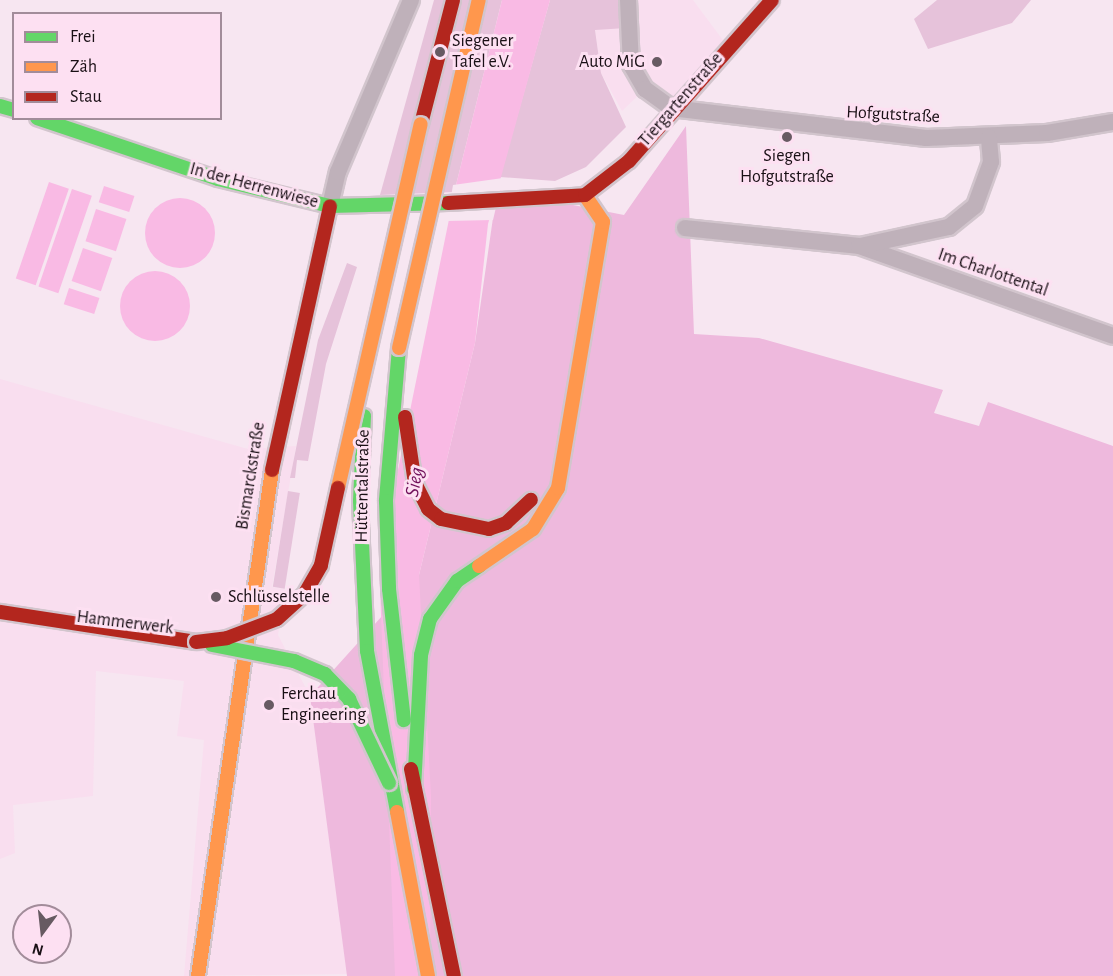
<!DOCTYPE html>
<html>
<head>
<meta charset="utf-8">
<style>
  body { margin:0 }
  #map { position:relative; width:1113px; height:976px; overflow:hidden; background:#f7e6f1; font-family:"Alegreya Sans",sans-serif }
  div>[style] { position:absolute }
  [style*='--x'] { left:calc(var(--x)*1px); top:calc(var(--y)*1px); width:calc(var(--w)*1px); rotate:calc(var(--a)*1deg) }
  .built>* { inset:0; background:#f9deef }
  .green>* { inset:0; background:#e6c2da; transform-origin:0 0 }
  .forest>* { inset:0; background:#eeb9dd }
  .water>* { inset:0; background:#f9bae4; transform-origin:0 0 }
  .round { border-radius:50% }
  .pier>* { inset:0; background:#f7e6f1 }
  .roads { filter:drop-shadow(2px 0 #d2c5cd) drop-shadow(-2px 0 #d2c5cd) drop-shadow(0 2px #d2c5cd) drop-shadow(0 -2px #d2c5cd) }
  .street>* { height:16px; margin:-8px; padding:0 8px; transform-origin:8px; border-radius:8px; background:#bfb1ba }
  .fast>* { height:14px; margin:-7px; padding:0 7px; transform-origin:7px; border-radius:7px; background:#63d668 }
  .slow>* { height:14px; margin:-7px; padding:0 7px; transform-origin:7px; border-radius:7px; background:#ff974d }
  .jam>* { height:14px; margin:-7px; padding:0 7px; transform-origin:7px; border-radius:7px; background:#b3261e }
  .bridges { filter:drop-shadow(2px 0 #d2c5cd) drop-shadow(-2px 0 #d2c5cd) drop-shadow(0 2px #d2c5cd) drop-shadow(0 -2px #d2c5cd) }
  .fast-bridge>* { height:14px; margin:-7px; padding:0 7px; transform-origin:7px; border-radius:7px; background:#63d668 }
  .slow-bridge>* { height:14px; margin:-7px; padding:0 7px; transform-origin:7px; border-radius:7px; background:#ff974d }
  .jam-bridge>* { height:14px; margin:-7px; padding:0 7px; transform-origin:7px; border-radius:7px; background:#b3261e }
  .dots>* { width:16px; height:16px; translate:-50% -50%; box-sizing:border-box; border:3px solid #fde0f2; border-radius:50% }
  span { translate:-50% -50%; white-space:nowrap; text-align:center; line-height:1.15; -webkit-text-stroke:6px #fde0f2; paint-order:stroke }
  .poi-label { font-size:18px; color:#190f15 }
  .left { translate:0 -50%; text-align:left }
  .right { translate:-100% -50%; text-align:right }
  .street-label { font-size:18px; color:#190f15 }
  .water-label { font-size:20px; color:#700f5a; font-style:italic }
  .legend { position:absolute; left:12px; top:12px; width:210px; height:108px; box-sizing:border-box; background:#fde0f2; border:2px solid #a28c9a; margin:0; padding:8px 10px; list-style:none; font-size:18px; color:#190f15 }
  .legend li { display:flex; align-items:center; gap:12px; height:30px }
  .legend b { width:30px; border:2px solid #a28c9a }
  .north { position:absolute; left:12px; top:904px; width:60px; height:60px; box-sizing:border-box; background:#fde0f2; border:2px solid #a28c9a; border-radius:50%; rotate:195deg; font-size:16px; font-weight:700; line-height:24px; text-align:center; color:#190f15 }
  .north::after { content:''; display:block; margin:auto; width:21px; height:27px; background:#675a62; clip-path:polygon(50% 0,100% 100%,50% 72%,0 100%) }
</style>
</head>
<body>
<div id="map">
  <div class="built">
    <div style="clip-path:polygon(628px 0,693px 0,728px 47px,671px 108px,645px 89px,622px 111px,601px 73px,595px 29px,626px 28px)"></div>
    <div style="clip-path:polygon(0 379px,248px 449px,296px 446px,272px 587px,285px 589px,278px 635px,310px 696px,347px 974px,184px 976px,204px 740px,177px 736px,184px 681px,96px 671px,93px 796px,13px 805px,15px 853px,0 859px)"></div>
  </div>
  <div class="green">
    <div style="clip-path:polygon(434px 0,502px 0,456px 185px,454px 192px,380px 195px)"></div>
    <div style="clip-path:polygon(550px 0,628px 0,626px 28px,595px 30px,601px 73px,626px 127px,586px 167px,555px 181px,500px 177px)"></div>
    <div style="clip-path:polygon(937px 0,1031px 0,1012px 23px,928px 49px,914px 19px)"></div>
    <div style="clip-path:polygon(347px 263px,357px 267px,326px 364px,308px 461px,297px 460px,295px 478px,290px 478px,318px 340px)"></div>
    <div style="left:288px;top:491px;width:12px;height:97px;rotate:9deg"></div>
  </div>
  <div class="forest">
    <div style="clip-path:polygon(686px 126px,694px 334px,759px 338px,943px 390px,934px 413px,979px 426px,988px 402px,1113px 446px,1113px 976px,347px 976px,310px 696px,419px 575px,475px 343px,497px 190px,624px 215px)"></div>
  </div>
  <div class="water">
    <div style="clip-path:polygon(502px 0,550px 0,488px 224px,475px 343px,419px 575px,431px 796px,430px 976px,395px 976px,379px 563px,456px 185px)"></div>
    <div style="left:49px;top:182px;width:21px;height:102px;rotate:19deg"></div>
    <div style="left:104px;top:186px;width:32px;height:17px;rotate:18deg"></div>
    <div style="left:72px;top:189px;width:21px;height:103px;rotate:19deg"></div>
    <div class="round" style="left:145px;top:198px;width:70px;height:70px"></div>
    <div style="left:96px;top:209px;width:32px;height:34px;rotate:18deg"></div>
    <div style="left:83px;top:248px;width:31px;height:35px;rotate:19deg"></div>
    <div class="round" style="left:120px;top:271px;width:70px;height:70px"></div>
    <div style="left:69px;top:288px;width:32px;height:17px;rotate:18deg"></div>
  </div>
  <div class="pier">
    <div style="clip-path:polygon(503px 178px,493px 220px,447px 221px,453px 185px)"></div>
  </div>
  <div class="roads">
    <div class="street">
      <div style="--x:628;--y:0;--w:65;--a:87.4"></div>
      <div style="--x:631;--y:65;--w:28;--a:60"></div>
      <div style="--x:645;--y:89;--w:32;--a:36"></div>
      <div style="--x:671;--y:108;--w:257;--a:6.7"></div>
      <div style="--x:926;--y:138;--w:121;--a:-2.4"></div>
      <div style="--x:1047;--y:133;--w:67;--a:-9.5"></div>
      <div style="--x:330;--y:206;--w:35;--a:-77"></div>
      <div style="--x:338;--y:172;--w:187;--a:-67"></div>
      <div style="--x:685;--y:228;--w:175;--a:5.9"></div>
      <div style="--x:859;--y:246;--w:269;--a:19.5"></div>
      <div style="--x:860;--y:246;--w:91;--a:-12.1"></div>
      <div style="--x:949;--y:227;--w:33;--a:-39"></div>
      <div style="--x:975;--y:206;--w:47;--a:-70"></div>
      <div style="--x:991;--y:162;--w:25;--a:-95"></div>
    </div>
    <div class="fast">
      <div style="--x:0;--y:106;--w:15;--a:16"></div>
      <div style="--x:37;--y:118;--w:191;--a:18.6"></div>
      <div style="--x:218;--y:179;--w:115;--a:13.6"></div>
      <div style="--x:330;--y:206;--w:118;--a:-1.5"></div>
      <div style="--x:399;--y:348;--w:154;--a:94.9"></div>
      <div style="--x:386;--y:501;--w:88;--a:88"></div>
      <div style="--x:389;--y:589;--w:132;--a:83.5"></div>
      <div style="--x:364;--y:416;--w:85;--a:92.7"></div>
      <div style="--x:360;--y:501;--w:150;--a:87.3"></div>
      <div style="--x:367;--y:651;--w:164;--a:79.4"></div>
      <div style="--x:414;--y:789;--w:134;--a:-87"></div>
      <div style="--x:421;--y:655;--w:37;--a:-76"></div>
      <div style="--x:430;--y:619;--w:47;--a:-54.6"></div>
      <div style="--x:457;--y:581;--w:27;--a:-34"></div>
    </div>
    <div class="slow">
      <div style="--x:479;--y:566;--w:65;--a:-34.4"></div>
      <div style="--x:533;--y:529;--w:48;--a:-58.6"></div>
      <div style="--x:558;--y:488;--w:270;--a:-80.4"></div>
      <div style="--x:603;--y:222;--w:32;--a:-124"></div>
      <div style="--x:397;--y:812;--w:167;--a:79.3"></div>
      <div style="--x:198;--y:976;--w:511;--a:-81.68"></div>
    </div>
    <div class="jam">
      <div style="--x:421;--y:124;--w:128;--a:-75.5"></div>
      <div style="--x:448;--y:203;--w:137;--a:-3.3"></div>
      <div style="--x:585;--y:195;--w:56;--a:-37.7"></div>
      <div style="--x:629;--y:161;--w:215;--a:-48.4"></div>
      <div style="--x:405;--y:417;--w:67;--a:81.4"></div>
      <div style="--x:415;--y:483;--w:29;--a:63"></div>
      <div style="--x:428;--y:509;--w:16;--a:38"></div>
      <div style="--x:441;--y:519;--w:49;--a:11.8"></div>
      <div style="--x:489;--y:529;--w:18;--a:-19"></div>
      <div style="--x:506;--y:523;--w:34;--a:-43"></div>
      <div style="--x:272;--y:470;--w:270;--a:-77.6"></div>
      <div style="--x:0;--y:612;--w:198;--a:8.7"></div>
      <div style="--x:411;--y:769;--w:211;--a:78.3"></div>
    </div>
  </div>
  <div class="bridges">
    <div class="fast-bridge">
      <div style="--x:212;--y:645;--w:84;--a:11"></div>
      <div style="--x:294;--y:661;--w:34;--a:23"></div>
      <div style="--x:325;--y:674;--w:35;--a:46"></div>
      <div style="--x:349;--y:699;--w:93;--a:64.5"></div>
    </div>
    <div class="slow-bridge">
      <div style="--x:399;--y:348;--w:357;--a:-77.1"></div>
      <div style="--x:338;--y:488;--w:373;--a:-77.2"></div>
    </div>
    <div class="jam-bridge">
      <div style="--x:196;--y:642;--w:31;--a:-7"></div>
      <div style="--x:227;--y:638;--w:53;--a:-20.8"></div>
      <div style="--x:277;--y:619;--w:36;--a:-42"></div>
      <div style="--x:304;--y:595;--w:34;--a:-60"></div>
      <div style="--x:321;--y:565;--w:79;--a:-77.6"></div>
    </div>
  </div>
  <div class="dots">
    <div style="left:440px;top:52px;background:#675a62"></div>
    <div style="left:657px;top:62px;background:#675a62"></div>
    <div style="left:787px;top:137px;background:#675a62"></div>
    <div style="left:216px;top:597px;background:#675a62"></div>
    <div style="left:269px;top:705px;background:#675a62"></div>
  </div>
  <div class="poi-label">
    <span class="left" style="left:452px;top:52px">Siegener<br>Tafel e.V.</span>
    <span class="right" style="left:645px;top:62px">Auto MiG</span>
    <span style="left:787px;top:167px">Siegen<br>Hofgutstraße</span>
    <span class="left" style="left:228px;top:597px">Schlüsselstelle</span>
    <span class="left" style="left:281px;top:705px">Ferchau<br>Engineering</span>
  </div>
  <div class="street-label">
    <span style="left:681px;top:100px;rotate:-49deg">Tiergartenstraße</span>
    <span style="left:893px;top:115px;rotate:3deg">Hofgutstraße</span>
    <span style="left:254px;top:186px;rotate:15deg">In der Herrenwiese</span>
    <span style="left:993px;top:273px;rotate:19deg">Im Charlottental</span>
    <span style="left:251px;top:476px;rotate:-81deg">Bismarckstraße</span>
    <span style="left:363px;top:486px;rotate:-89deg">Hüttentalstraße</span>
    <span style="left:125px;top:623px;rotate:7deg">Hammerwerk</span>
  </div>
  <div class="water-label">
    <span style="left:415px;top:482px;rotate:-79deg">Sieg</span>
  </div>
  <ul class="legend">
  <li><b style="height:8px;background:#63d668"></b>Frei</li>
  <li><b style="height:8px;background:#ff974d"></b>Zäh</li>
  <li><b style="height:8px;background:#b3261e"></b>Stau</li>
  </ul>
  <div class="north">N</div>
</div>
</body>
</html>
